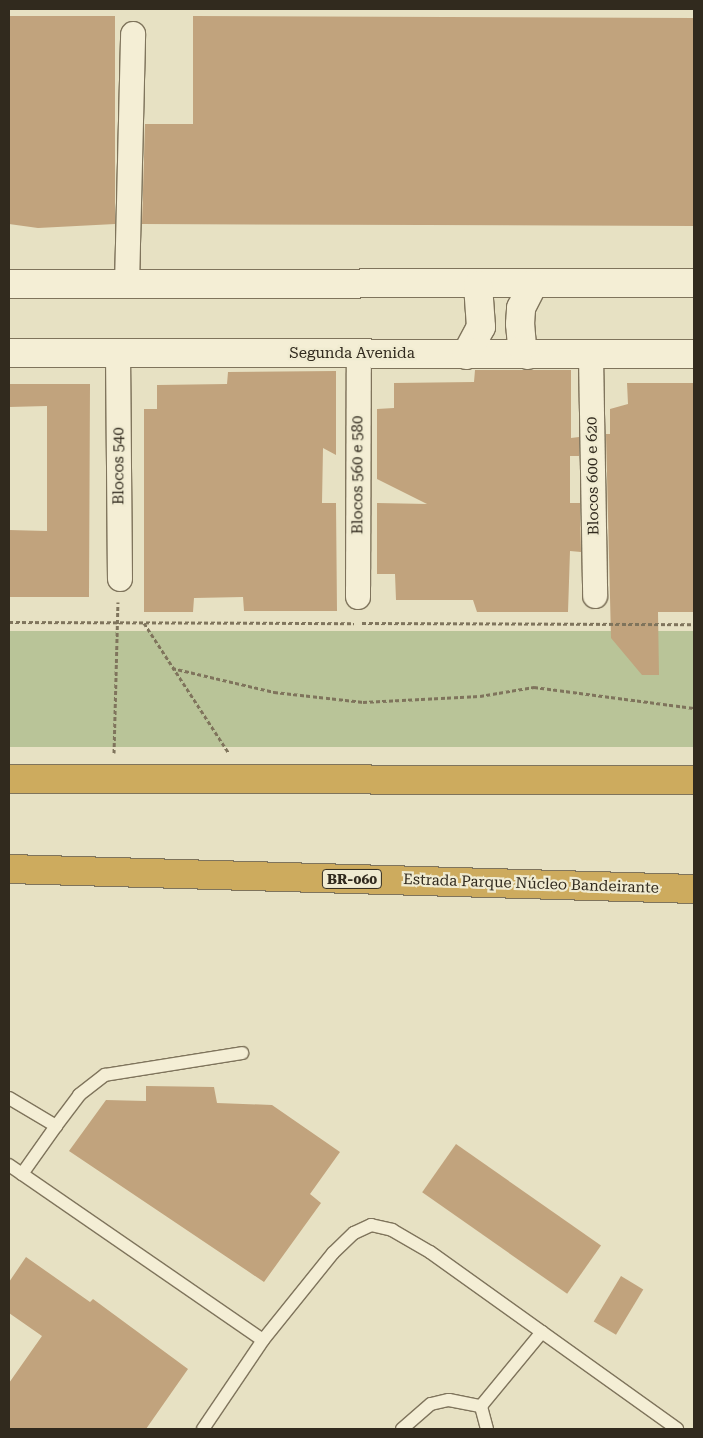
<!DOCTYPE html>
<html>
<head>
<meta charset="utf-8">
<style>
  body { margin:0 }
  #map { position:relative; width:703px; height:1438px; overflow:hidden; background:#e7e1c3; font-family:"Roboto Serif",serif }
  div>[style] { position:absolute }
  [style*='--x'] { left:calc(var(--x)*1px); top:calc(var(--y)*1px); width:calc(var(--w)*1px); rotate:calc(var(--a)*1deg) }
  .green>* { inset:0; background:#b9c498; transform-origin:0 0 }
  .building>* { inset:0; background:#c1a37d; transform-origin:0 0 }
  .path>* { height:3px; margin-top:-1.5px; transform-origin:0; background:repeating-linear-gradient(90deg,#7f745c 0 4px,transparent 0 6.5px) }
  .roads { filter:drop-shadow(1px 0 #7f745c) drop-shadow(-1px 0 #7f745c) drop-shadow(0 1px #7f745c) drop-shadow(0 -1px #7f745c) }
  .lane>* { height:12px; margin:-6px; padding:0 6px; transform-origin:6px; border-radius:6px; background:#f4eed5 }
  .street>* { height:24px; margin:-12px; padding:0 12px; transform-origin:12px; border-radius:12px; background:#f4eed5 }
  .secondary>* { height:28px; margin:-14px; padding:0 14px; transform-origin:14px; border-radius:14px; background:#f4eed5 }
  .highway>* { height:28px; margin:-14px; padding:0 14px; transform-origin:14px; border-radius:14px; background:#cdab5e }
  span { translate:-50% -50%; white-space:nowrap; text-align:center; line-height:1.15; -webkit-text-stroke:4.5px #f0ebd1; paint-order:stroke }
  .shield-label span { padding:1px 4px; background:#f0ebd1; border:1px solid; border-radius:4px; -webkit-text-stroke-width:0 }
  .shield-label { font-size:14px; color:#312a1e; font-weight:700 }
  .street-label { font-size:15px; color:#312a1e }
  .frame { position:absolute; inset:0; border:10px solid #312a1e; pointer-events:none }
</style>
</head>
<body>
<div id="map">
  <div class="green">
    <div style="left:9px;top:631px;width:685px;height:116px"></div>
  </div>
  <div class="building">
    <div style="clip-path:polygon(9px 16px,115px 16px,115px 224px,38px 228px,9px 224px)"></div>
    <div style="clip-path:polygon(193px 16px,694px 18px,694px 226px,142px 224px,145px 124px,193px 124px)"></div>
    <div style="clip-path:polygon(475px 370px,571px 370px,571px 438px,579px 437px,579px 456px,570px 456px,570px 503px,580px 503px,581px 552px,570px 551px,568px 612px,477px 612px,473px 600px,396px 600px,395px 574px,377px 574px,377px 503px,427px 504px,377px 479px,377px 409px,394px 408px,394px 383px,474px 382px)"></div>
    <div style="clip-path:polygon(336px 371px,336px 455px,323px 448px,322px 503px,336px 503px,337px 611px,244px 611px,243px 597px,194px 598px,193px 612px,144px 612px,144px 409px,157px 409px,157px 385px,227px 384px,228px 372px)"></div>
    <div style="clip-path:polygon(627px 383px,694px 383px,694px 612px,658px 612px,659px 675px,642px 675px,611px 638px,606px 434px,610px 434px,610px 409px,628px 404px)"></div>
    <div style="clip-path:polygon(9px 384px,90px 384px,89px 597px,9px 597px,9px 530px,47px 531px,47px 406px,9px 407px)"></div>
    <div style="clip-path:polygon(146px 1086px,214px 1087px,217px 1103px,272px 1105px,340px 1152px,310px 1194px,321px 1203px,264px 1282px,69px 1151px,106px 1100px,146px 1101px)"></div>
    <div style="left:456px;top:1144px;width:177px;height:59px;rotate:35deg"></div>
    <div style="clip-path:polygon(26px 1257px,90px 1302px,93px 1299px,188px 1369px,146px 1429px,9px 1429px,9px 1383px,42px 1336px,9px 1313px,9px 1282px)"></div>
    <div style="left:621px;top:1276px;width:26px;height:53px;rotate:31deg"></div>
  </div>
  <div class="path">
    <div style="--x:9;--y:622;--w:345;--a:0.2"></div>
    <div style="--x:144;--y:623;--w:154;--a:56.9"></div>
    <div style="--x:362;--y:623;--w:332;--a:0.2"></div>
    <div style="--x:172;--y:668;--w:105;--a:13.2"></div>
    <div style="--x:274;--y:692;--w:90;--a:6.4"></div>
    <div style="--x:363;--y:702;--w:117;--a:-2.9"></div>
    <div style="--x:480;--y:696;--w:55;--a:-9.5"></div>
    <div style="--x:534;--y:687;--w:161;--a:7.5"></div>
    <div style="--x:114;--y:753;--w:151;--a:-88.5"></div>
  </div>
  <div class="roads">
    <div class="lane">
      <div style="--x:9;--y:1098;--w:55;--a:30.8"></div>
      <div style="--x:56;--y:1126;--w:59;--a:125.3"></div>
      <div style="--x:56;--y:1126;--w:39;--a:-53"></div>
      <div style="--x:79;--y:1095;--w:33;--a:-38"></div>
      <div style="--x:105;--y:1075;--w:139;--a:-9.1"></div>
      <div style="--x:9;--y:1165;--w:308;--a:34.6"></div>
      <div style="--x:203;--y:1429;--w:107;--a:-56"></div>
      <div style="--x:263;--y:1340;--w:112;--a:-51.2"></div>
      <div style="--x:333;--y:1253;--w:29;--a:-44"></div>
      <div style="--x:354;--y:1233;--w:19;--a:-25"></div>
      <div style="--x:371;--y:1225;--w:22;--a:13"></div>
      <div style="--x:392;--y:1230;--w:44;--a:30.1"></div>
      <div style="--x:430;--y:1252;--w:304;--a:35.6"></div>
      <div style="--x:402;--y:1429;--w:38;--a:-41"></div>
      <div style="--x:431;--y:1404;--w:18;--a:-13"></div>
      <div style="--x:449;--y:1400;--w:33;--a:11"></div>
      <div style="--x:487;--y:1429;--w:24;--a:-105"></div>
      <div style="--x:481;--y:1406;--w:96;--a:-50.5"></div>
    </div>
    <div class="street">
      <div style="--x:127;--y:285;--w:251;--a:-88.6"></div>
      <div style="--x:118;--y:352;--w:227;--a:89.5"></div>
      <div style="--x:591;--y:356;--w:240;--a:89"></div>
      <div style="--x:358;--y:597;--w:244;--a:-89.8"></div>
    </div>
    <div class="secondary">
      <div style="--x:9;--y:284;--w:685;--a:-0.08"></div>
      <div style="--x:9;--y:353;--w:685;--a:0.08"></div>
      <div style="--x:466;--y:355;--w:32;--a:-62"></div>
      <div style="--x:481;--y:327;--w:42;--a:-94.1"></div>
      <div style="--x:528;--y:355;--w:11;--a:-124"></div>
      <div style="--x:522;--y:346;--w:22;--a:-95"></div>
      <div style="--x:520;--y:324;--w:16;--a:-86"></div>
      <div style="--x:521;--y:308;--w:27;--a:-63"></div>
    </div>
    <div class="highway">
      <div style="--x:9;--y:779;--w:685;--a:0.08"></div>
      <div style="--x:9;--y:869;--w:685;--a:1.67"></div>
    </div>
  </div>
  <div class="shield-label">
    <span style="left:352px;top:879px">BR-060</span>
  </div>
  <div class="street-label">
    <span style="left:352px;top:354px">Segunda Avenida</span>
    <span style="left:119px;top:466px;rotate:-90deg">Blocos 540</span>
    <span style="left:358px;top:475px;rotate:-90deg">Blocos 560 e 580</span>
    <span style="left:593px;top:476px;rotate:-91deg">Blocos 600 e 620</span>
    <span style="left:531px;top:884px;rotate:2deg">Estrada Parque Núcleo Bandeirante</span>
  </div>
  <div class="frame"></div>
</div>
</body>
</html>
